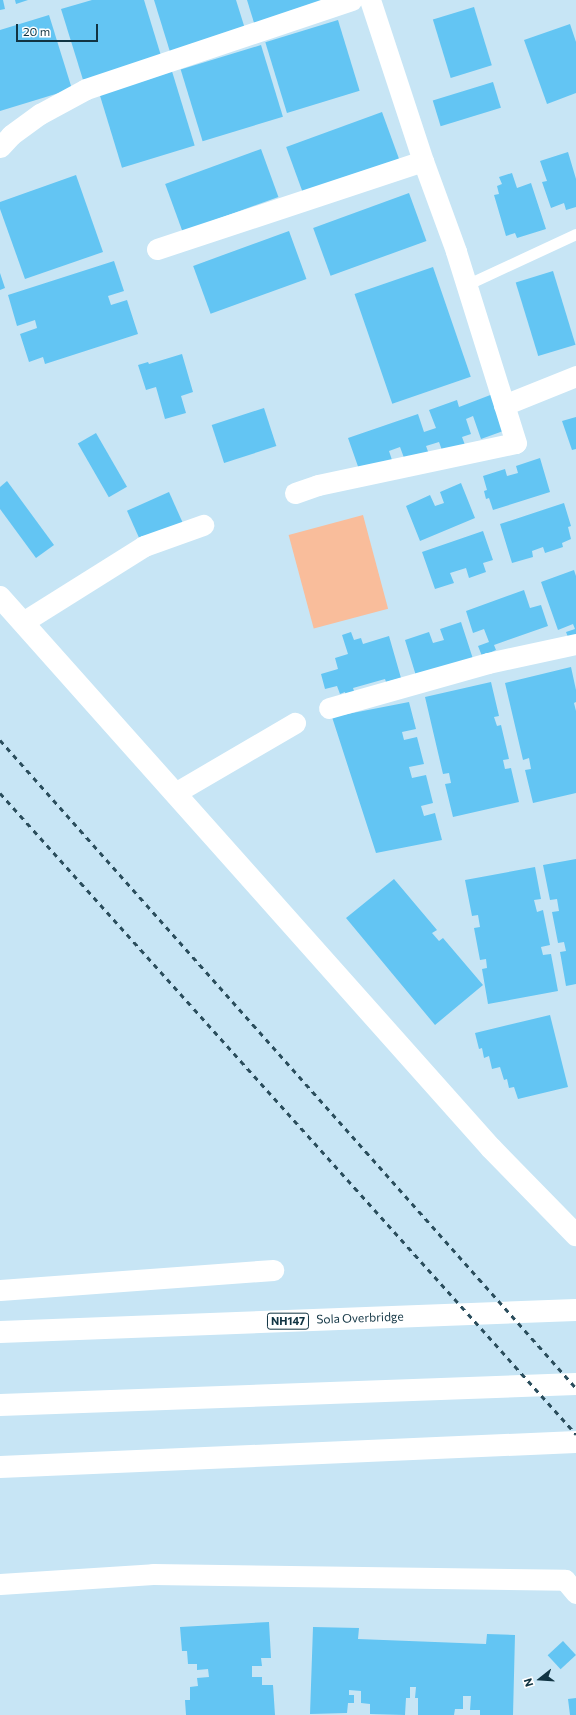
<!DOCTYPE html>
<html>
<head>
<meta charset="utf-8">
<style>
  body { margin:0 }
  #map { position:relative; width:576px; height:1715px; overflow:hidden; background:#c7e5f5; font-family:Commissioner,sans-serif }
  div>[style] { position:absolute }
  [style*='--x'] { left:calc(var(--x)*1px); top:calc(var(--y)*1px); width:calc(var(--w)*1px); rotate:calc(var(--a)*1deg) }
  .green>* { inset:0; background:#f9bd9b; transform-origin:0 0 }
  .building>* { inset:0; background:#63c5f3; transform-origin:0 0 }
  .service>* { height:11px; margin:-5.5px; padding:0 5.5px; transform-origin:5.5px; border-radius:5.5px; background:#fff }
  .minor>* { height:21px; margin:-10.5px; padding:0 10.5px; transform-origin:10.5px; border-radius:10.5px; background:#fff }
  .tertiary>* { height:22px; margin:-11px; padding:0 11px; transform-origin:11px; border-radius:11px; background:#fff }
  .secondary>* { height:22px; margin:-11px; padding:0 11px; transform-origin:11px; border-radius:11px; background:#fff }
  .trunk>* { height:22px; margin:-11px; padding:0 11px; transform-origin:11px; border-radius:11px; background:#fff }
  .rail>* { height:3px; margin-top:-1.5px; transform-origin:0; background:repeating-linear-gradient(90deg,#2a4d5c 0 5px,transparent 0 10px) }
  span { translate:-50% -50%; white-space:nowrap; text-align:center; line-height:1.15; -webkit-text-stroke:3px #fff; paint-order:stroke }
  .shield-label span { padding:1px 3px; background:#fff; border:1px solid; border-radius:3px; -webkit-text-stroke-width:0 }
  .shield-label { font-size:11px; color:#113443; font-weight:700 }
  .street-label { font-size:12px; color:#113443 }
  .north { position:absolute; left:520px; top:1659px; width:40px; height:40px; -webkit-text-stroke:3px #fff; paint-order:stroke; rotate:253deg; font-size:11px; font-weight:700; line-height:16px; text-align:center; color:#113443 }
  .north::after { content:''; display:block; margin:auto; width:14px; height:18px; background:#113443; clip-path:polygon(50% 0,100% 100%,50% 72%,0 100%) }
  .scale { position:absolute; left:16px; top:24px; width:82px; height:18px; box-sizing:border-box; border:2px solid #113443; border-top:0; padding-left:5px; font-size:12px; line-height:14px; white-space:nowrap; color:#113443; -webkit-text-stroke:3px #fff; paint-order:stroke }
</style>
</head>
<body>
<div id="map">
  <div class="green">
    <div style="left:363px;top:515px;width:97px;height:77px;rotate:75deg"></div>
  </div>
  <div class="building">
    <div style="clip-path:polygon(0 0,3px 0,5px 9px,0 10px)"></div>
    <div style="clip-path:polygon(15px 0,28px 0,16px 4px)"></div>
    <div style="clip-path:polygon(92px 0,144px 0,162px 59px,84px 83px,61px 9px)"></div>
    <div style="clip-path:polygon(154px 0,236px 0,246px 32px,171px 55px)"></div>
    <div style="clip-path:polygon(247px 0,331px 0,255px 26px)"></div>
    <div style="left:474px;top:7px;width:61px;height:43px;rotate:73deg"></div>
    <div style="clip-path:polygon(49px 15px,72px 89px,0 111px,0 30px)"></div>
    <div style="left:338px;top:20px;width:74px;height:76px;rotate:73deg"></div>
    <div style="clip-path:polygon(570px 24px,576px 42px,576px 93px,547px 104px,524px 40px)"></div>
    <div style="left:261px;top:45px;width:75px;height:84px;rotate:73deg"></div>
    <div style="left:171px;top:68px;width:81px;height:76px;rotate:73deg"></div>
    <div style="left:493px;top:82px;width:27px;height:63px;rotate:73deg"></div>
    <div style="left:382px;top:112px;width:51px;height:102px;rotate:70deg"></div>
    <div style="left:261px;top:149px;width:51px;height:102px;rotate:70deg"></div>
    <div style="clip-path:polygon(568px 152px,576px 179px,576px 207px,566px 210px,564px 203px,551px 208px,542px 182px,547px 181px,540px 161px)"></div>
    <div style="clip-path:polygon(512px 173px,517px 188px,531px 183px,546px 229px,517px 238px,515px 233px,506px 236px,494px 195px,499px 194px,497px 186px,502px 184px,499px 177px)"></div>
    <div style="clip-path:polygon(76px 175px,103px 252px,25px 279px,0 209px,0 202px)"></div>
    <div style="left:409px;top:193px;width:51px;height:102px;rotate:70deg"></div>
    <div style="left:289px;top:231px;width:51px;height:102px;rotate:70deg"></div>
    <div style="clip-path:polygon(114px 261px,124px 291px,108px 296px,111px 305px,127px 300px,138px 334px,45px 364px,43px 357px,29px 362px,20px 334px,37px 328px,35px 320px,17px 326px,8px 295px)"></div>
    <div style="left:433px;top:267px;width:116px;height:83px;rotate:71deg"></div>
    <div style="left:553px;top:271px;width:77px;height:39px;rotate:73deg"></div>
    <div style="clip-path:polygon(0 273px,5px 288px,0 290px)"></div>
    <div style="clip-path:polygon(182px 354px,193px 392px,181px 396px,186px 413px,165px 419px,156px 387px,146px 390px,138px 365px,148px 362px,149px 364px)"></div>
    <div style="clip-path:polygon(493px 394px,506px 430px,481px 439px,473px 416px,466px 419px,471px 434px,462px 437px,465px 445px,443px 453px,439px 442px,426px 446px,430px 457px,407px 466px,400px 447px,389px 451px,396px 472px,361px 475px,348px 438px,418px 414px,424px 432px,436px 428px,429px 410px,457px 400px,459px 407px)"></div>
    <div style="left:264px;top:408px;width:40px;height:55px;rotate:72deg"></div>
    <div style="clip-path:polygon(576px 417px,576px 449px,572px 450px,562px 421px)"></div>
    <div style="left:96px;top:433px;width:62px;height:21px;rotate:60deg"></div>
    <div style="clip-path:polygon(540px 458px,550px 492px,493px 510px,489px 498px,486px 499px,484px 491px,487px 490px,483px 476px,505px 469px,507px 476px,518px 473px,516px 466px)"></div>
    <div style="clip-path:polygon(7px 481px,54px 545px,36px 558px,0 509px,0 487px)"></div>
    <div style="clip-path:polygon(461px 483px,475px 518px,420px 541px,406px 506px,430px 495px,435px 506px,444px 503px,440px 492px)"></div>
    <div style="left:169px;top:492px;width:34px;height:46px;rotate:66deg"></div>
    <div style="clip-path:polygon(564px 503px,571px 526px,568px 527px,571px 539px,562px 543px,563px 547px,545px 553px,543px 547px,532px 551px,533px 557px,512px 563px,500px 524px)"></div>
    <div style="clip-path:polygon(483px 531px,493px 560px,483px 563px,486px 572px,469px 578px,466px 568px,450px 573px,454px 583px,435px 589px,422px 552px)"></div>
    <div style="clip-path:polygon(574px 570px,576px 576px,576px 640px,570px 642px,566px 632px,575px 629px,573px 624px,558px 630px,541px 582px)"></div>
    <div style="clip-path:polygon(524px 590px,530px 608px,541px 605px,548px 626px,494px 645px,496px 650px,482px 656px,478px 646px,489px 642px,484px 629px,473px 633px,466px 611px)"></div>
    <div style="clip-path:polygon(461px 622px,474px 662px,417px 679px,405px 640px,429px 632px,433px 643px,444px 640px,440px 629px)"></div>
    <div style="clip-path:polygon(351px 632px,354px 640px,361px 638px,363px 644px,389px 636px,401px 678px,386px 682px,385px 679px,353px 688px,355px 694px,346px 697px,345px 692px,340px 694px,337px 686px,325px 689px,321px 674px,338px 669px,335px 658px,348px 654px,342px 635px)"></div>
    <div style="clip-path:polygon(571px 667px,576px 690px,576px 702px,574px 703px,576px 711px,576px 793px,533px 803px,525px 770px,531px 769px,529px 758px,523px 760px,505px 683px)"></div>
    <div style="clip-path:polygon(491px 682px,499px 716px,494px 717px,497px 726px,501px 725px,509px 759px,503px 760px,505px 769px,511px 768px,519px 802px,453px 817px,445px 784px,451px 783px,449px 773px,443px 774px,425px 697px)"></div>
    <div style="clip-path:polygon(409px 702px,416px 729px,402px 732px,404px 740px,417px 737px,424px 764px,409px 767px,412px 778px,426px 775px,433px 803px,421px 806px,424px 816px,435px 813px,442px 840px,376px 853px,332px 717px)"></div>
    <div style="clip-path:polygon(576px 859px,576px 984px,566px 986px,560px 952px,566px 951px,564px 942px,558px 943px,552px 912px,559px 911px,557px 899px,550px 900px,543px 865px)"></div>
    <div style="clip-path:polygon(535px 867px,541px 899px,534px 900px,537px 912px,543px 910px,550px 945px,541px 947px,543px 955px,551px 954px,558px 991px,488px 1004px,482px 969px,487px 968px,486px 959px,480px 960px,474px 928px,480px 927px,478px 915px,472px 916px,465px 880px)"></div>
    <div style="clip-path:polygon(394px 879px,437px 930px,432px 933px,439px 941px,443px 938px,483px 985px,435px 1025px,346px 918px)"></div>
    <div style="clip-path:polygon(550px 1015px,568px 1087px,518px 1099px,514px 1087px,509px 1088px,507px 1079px,504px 1080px,500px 1067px,492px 1069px,489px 1056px,484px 1058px,482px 1048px,479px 1049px,475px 1033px)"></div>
    <div style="clip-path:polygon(269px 1622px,271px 1658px,261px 1658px,262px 1666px,252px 1666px,252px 1677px,262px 1677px,262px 1685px,273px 1685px,275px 1715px,186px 1715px,185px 1700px,190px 1700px,190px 1687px,198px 1686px,197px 1678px,209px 1677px,208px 1669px,197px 1670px,197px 1664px,188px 1664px,187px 1651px,182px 1651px,180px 1627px)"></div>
    <div style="clip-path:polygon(313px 1627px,359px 1628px,358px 1639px,486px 1644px,487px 1634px,515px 1635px,513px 1715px,480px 1715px,480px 1710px,470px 1710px,471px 1696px,463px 1696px,463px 1709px,455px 1709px,454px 1715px,418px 1715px,418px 1698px,415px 1698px,416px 1687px,410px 1687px,410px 1698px,406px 1698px,405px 1715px,370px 1714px,370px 1704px,361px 1703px,361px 1691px,349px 1690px,349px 1695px,354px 1695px,354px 1703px,348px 1703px,347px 1713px,310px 1714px)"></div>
    <div style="left:563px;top:1641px;width:19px;height:21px;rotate:47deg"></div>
    <div style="clip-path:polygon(576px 1698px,576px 1715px,570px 1715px,568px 1699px)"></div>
  </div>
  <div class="service">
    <div style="--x:466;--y:285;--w:121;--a:-24.9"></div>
  </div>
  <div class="minor">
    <div style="--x:0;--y:147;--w:16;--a:-47"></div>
    <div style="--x:11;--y:135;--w:36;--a:-36"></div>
    <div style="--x:40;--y:114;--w:52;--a:-28.5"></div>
    <div style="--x:86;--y:89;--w:280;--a:-18.5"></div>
    <div style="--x:157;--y:249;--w:280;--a:-18.3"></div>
    <div style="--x:504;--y:405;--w:78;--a:-21.9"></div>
    <div style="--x:295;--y:493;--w:24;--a:-19"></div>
    <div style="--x:318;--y:485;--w:202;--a:-12"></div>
    <div style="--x:516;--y:443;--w:201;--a:-107.4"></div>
    <div style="--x:456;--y:251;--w:96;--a:-110.1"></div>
    <div style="--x:423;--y:161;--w:169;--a:-108.2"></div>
    <div style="--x:23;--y:622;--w:143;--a:-32.1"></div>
    <div style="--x:144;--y:546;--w:63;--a:-19.6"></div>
    <div style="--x:329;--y:708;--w:165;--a:-15.8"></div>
    <div style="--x:488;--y:663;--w:90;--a:-12.2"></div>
    <div style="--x:175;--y:793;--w:139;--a:-30.3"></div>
    <div style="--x:0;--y:1290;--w:274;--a:-4.2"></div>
    <div style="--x:0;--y:1584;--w:153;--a:-3.7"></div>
    <div style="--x:153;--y:1574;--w:412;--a:0.8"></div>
    <div style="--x:565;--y:1580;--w:17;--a:50"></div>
  </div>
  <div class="tertiary">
    <div style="--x:0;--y:597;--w:738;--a:48.3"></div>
    <div style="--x:491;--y:1148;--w:122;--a:45.7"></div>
  </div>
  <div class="secondary">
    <div style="--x:0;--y:1467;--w:577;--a:-2.49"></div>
  </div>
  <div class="trunk">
    <div style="--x:0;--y:1332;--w:576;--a:-2.19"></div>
    <div style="--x:0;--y:1405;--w:576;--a:-2.09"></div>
  </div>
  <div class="rail">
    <div style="--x:0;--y:740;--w:867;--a:48.37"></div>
    <div style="--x:0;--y:793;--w:862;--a:48.06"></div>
  </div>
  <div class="shield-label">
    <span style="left:288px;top:1321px">NH147</span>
  </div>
  <div class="street-label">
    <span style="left:360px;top:1318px;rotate:-2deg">Sola Overbridge</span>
  </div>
  <div class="north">N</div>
  <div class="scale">20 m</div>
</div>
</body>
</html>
